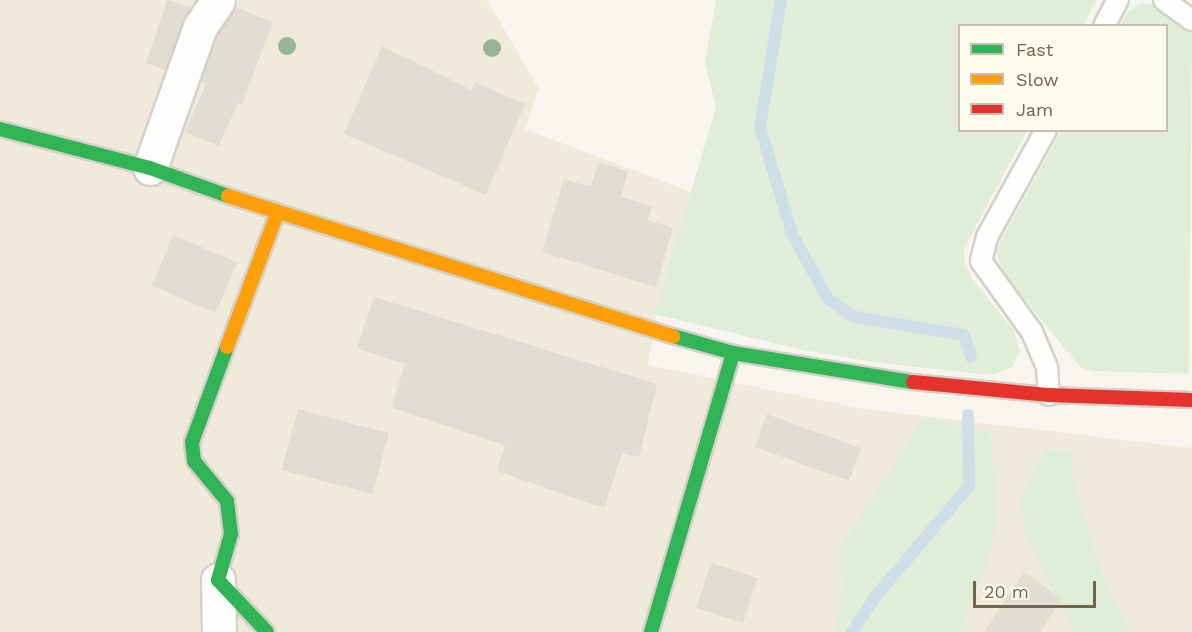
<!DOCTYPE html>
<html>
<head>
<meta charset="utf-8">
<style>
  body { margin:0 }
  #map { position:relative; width:1192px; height:632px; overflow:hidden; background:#f7f5ed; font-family:"Work Sans",sans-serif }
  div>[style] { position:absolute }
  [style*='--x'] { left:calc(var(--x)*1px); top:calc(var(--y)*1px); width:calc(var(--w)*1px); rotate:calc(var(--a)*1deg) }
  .residential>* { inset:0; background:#f0eadb }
  .green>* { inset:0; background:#e0eed9 }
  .stream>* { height:12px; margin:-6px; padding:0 6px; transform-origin:6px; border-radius:6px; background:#cfdfe7 }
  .building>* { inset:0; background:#e2ddd2; transform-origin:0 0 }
  .roads { filter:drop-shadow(2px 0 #d4d1c8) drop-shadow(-2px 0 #d4d1c8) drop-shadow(0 2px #d4d1c8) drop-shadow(0 -2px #d4d1c8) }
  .lane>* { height:20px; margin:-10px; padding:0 10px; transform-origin:10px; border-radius:10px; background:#fefefc }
  .street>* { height:33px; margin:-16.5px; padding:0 16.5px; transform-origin:16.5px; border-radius:16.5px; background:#fefefc }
  .fast>* { height:14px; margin:-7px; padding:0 7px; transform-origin:7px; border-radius:7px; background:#30b455 }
  .slow>* { height:14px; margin:-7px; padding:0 7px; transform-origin:7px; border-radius:7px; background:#ff9f0a }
  .jam>* { height:14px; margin:-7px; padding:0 7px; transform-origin:7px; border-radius:7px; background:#e5322d }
  .trees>* { width:18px; height:18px; margin:-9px; border-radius:50%; background:#9ab593 }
  span { translate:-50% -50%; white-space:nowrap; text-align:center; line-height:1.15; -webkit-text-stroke:4.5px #fefcef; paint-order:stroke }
  .legend { position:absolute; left:958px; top:24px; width:210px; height:108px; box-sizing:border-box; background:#fefcef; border:2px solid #c7bfaf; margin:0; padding:8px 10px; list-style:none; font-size:18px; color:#75644e }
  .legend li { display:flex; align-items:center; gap:12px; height:30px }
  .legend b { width:30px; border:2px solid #c7bfaf }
  .scale { position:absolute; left:973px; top:581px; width:123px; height:27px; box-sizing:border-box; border:3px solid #75644e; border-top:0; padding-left:8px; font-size:18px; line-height:21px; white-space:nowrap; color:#75644e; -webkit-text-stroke:4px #fefcef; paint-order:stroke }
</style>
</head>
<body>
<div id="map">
  <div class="residential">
    <div style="clip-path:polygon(0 0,487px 0,539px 89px,525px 129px,691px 192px,659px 298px,648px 365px,864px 409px,1192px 448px,1192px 632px,0 632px)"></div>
  </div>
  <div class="green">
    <div style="clip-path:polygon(716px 0,1097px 0,1083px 25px,960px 26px,960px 130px,1027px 131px,964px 249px,965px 265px,973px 280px,1014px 331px,1020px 352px,1012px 367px,995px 374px,980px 374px,880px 363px,803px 350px,654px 314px,716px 108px,705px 63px)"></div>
    <div style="clip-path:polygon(1139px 4px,1152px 4px,1192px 33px,1189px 374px,1092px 371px,1080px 367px,1005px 275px,995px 251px,1061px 131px,1166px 130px,1166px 26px,1120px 25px,1126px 14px)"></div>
    <div style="clip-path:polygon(925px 417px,990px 432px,997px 502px,992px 550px,964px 621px,973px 632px,835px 632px,843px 586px,839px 549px)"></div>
    <div style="clip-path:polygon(1045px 449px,1073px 452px,1074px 485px,1104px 578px,1131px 632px,1071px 632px,1072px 629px,1025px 532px,1020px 497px)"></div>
  </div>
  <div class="stream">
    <div style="--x:781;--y:0;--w:129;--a:99.4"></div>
    <div style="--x:760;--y:127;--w:112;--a:73.3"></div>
    <div style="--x:792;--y:234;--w:74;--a:61"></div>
    <div style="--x:828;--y:299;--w:32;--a:34"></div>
    <div style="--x:855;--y:317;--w:110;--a:9.4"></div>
    <div style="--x:964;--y:335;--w:23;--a:72"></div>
    <div style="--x:852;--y:632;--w:42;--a:-56.7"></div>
    <div style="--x:875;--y:597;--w:145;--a:-49.7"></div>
    <div style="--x:969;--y:486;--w:71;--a:-90.8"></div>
  </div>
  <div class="building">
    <div style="clip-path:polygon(167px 0,191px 7px,165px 70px,146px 63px)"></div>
    <div style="clip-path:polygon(235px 7px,273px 22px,242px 104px,238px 103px,219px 146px,185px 132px,206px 84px,200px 82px,217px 35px)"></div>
    <div style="clip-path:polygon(382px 46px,472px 90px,475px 82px,525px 104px,486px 195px,344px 134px)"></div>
    <div style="clip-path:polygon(598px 162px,628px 171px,621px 197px,652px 206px,648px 220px,673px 228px,656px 287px,542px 252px,564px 179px,591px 187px)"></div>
    <div style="left:173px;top:235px;width:70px;height:55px;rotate:23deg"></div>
    <div style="clip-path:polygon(374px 297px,657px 384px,639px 457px,622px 453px,604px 508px,497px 471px,505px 445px,391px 407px,405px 364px,357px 348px)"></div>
    <div style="left:298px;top:409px;width:94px;height:63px;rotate:15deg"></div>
    <div style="left:767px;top:414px;width:100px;height:35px;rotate:20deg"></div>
    <div style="left:711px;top:563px;width:49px;height:47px;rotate:18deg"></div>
    <div style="clip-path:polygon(1024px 572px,1062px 599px,1040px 632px,984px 632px)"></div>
  </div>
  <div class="roads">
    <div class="lane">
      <div style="--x:1164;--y:0;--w:34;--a:36"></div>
      <div style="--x:1104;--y:26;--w:30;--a:-62"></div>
      <div style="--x:1046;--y:130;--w:122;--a:118.9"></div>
      <div style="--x:987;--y:237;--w:25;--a:104"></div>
      <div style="--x:981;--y:261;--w:87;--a:54.3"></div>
      <div style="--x:1032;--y:332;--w:39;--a:67"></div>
      <div style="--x:1047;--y:368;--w:27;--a:86"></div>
    </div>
    <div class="street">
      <div style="--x:150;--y:168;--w:150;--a:-70.5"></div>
      <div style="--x:200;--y:27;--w:32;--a:-56"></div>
      <div style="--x:218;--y:580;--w:52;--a:88.9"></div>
    </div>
    <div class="fast">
      <div style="--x:0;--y:129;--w:155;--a:14.6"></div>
      <div style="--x:150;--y:168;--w:83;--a:19.7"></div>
      <div style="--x:673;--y:336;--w:62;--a:15.8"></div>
      <div style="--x:733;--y:353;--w:182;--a:9.2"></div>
      <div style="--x:227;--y:347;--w:101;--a:110.2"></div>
      <div style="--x:192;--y:442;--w:19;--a:84"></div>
      <div style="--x:194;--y:461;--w:52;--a:50.5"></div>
      <div style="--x:227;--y:501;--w:33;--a:83"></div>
      <div style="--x:231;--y:534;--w:48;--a:105.8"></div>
      <div style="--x:218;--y:580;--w:71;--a:46.7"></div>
      <div style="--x:651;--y:632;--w:291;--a:-73.6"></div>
    </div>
    <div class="slow">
      <div style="--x:228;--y:196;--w:467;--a:17.5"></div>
      <div style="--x:227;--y:347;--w:142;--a:-69.4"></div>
    </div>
    <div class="jam">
      <div style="--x:913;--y:382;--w:137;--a:5.5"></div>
      <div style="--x:1049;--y:395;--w:143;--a:2"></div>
    </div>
  </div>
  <div class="trees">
    <div style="left:287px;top:46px"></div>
    <div style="left:492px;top:48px"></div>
  </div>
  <ul class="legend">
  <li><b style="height:8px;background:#30b455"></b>Fast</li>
  <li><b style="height:8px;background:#ff9f0a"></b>Slow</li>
  <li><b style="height:8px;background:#e5322d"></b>Jam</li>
  </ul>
  <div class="scale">20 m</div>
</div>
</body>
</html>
